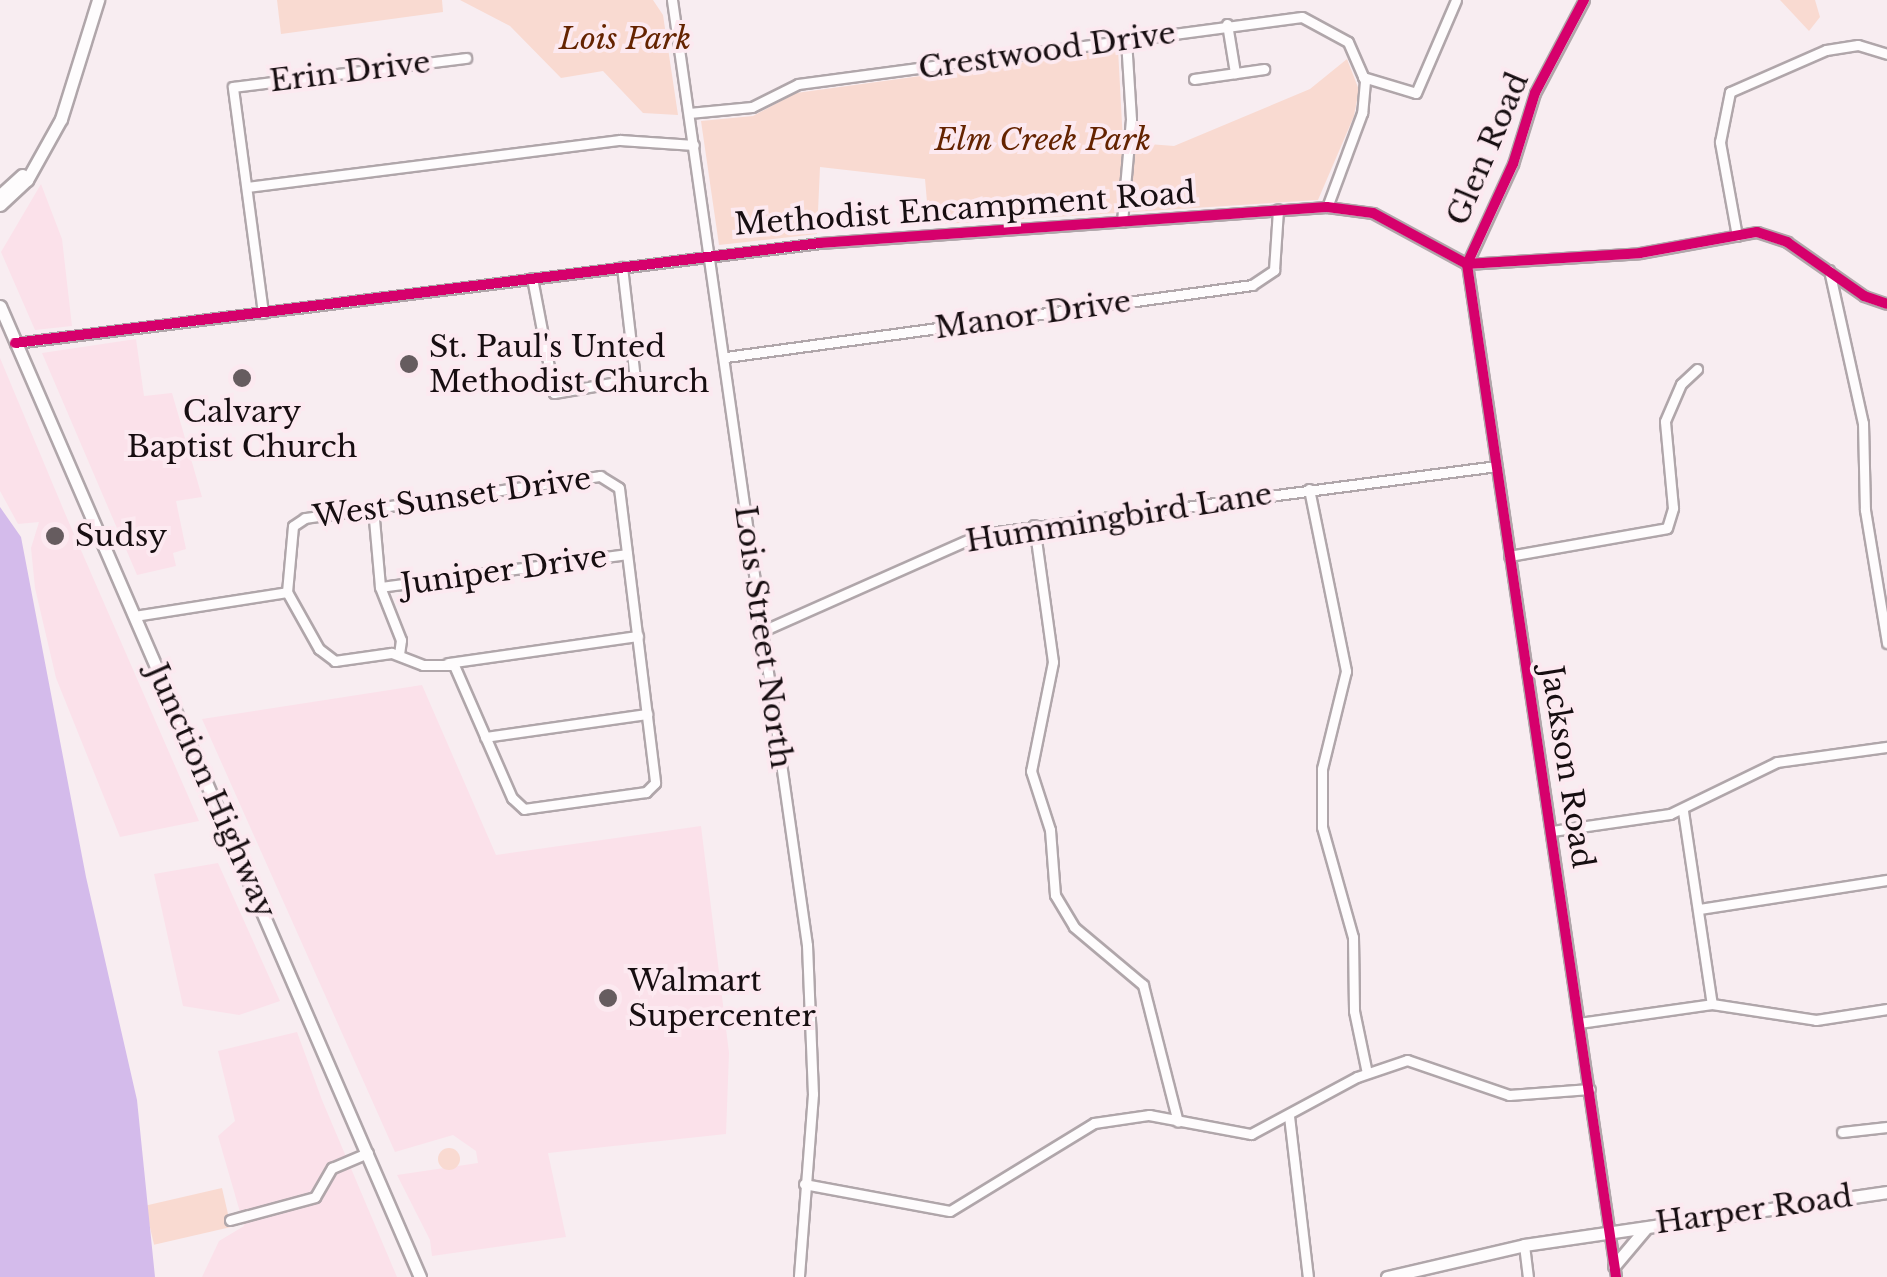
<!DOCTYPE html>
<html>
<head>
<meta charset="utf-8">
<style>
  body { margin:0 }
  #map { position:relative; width:1887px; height:1277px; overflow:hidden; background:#f8edf1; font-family:"Libre Baskerville",serif }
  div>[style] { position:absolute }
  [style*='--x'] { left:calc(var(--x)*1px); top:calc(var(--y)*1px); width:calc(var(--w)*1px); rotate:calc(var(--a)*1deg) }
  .built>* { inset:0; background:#fbe1ea }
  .green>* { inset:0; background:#f9dad1; transform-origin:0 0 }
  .round { border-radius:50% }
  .water>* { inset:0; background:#d4bbeb }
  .roads { filter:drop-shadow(2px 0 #b0a6aa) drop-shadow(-2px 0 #b0a6aa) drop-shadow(0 2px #b0a6aa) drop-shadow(0 -2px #b0a6aa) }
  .minor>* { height:9px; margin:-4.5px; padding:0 4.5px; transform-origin:4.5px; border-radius:4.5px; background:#fefcfd }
  .major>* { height:11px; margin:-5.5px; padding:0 5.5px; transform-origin:5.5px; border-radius:5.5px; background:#fefcfd }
  .cycleway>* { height:10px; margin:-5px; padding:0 5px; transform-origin:5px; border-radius:5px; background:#d6006c }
  .dots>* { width:28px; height:28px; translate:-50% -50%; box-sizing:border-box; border:5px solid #fce9f0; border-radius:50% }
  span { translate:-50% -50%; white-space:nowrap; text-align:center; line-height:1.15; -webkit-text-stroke:8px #fce9f0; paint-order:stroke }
  .park-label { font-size:30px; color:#642300; font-style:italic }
  .street-label { font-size:30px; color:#170e11 }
  .poi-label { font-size:30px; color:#170e11 }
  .left { translate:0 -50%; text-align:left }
</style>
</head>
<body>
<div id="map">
  <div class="built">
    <div style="clip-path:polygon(41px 184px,62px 239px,72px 326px,35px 330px,1px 252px)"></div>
    <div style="clip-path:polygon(136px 339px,144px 396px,172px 393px,202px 497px,176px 501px,186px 549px,173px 553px,176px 566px,137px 575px,42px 353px)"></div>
    <div style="clip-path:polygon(0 358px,67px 518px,199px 821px,120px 837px,56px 678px,35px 588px,31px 548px,39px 522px,18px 524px,0 491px)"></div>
    <div style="clip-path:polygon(422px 685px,496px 855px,701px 826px,729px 1053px,726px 1134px,548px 1153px,566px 1237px,432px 1256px,430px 1240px,397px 1175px,478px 1163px,476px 1151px,453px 1135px,395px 1152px,202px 719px)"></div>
    <div style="clip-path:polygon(218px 863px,280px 1001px,239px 1015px,183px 1006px,154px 874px)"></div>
    <div style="clip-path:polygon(297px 1032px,322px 1100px,397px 1277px,202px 1277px,219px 1241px,244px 1226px,218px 1136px,235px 1121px,218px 1051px)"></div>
  </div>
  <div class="green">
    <div style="clip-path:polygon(277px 0,442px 0,443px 12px,281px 34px)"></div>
    <div style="clip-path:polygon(460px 0,653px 0,663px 15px,678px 115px,643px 113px,603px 71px,561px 78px,510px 26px)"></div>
    <div style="clip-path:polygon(1780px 0,1815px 0,1820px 17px,1809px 31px)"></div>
    <div style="clip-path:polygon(1118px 49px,1123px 142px,1174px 146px,1310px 89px,1347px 59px,1359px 90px,1354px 116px,1318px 200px,929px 225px,925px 179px,820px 167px,817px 234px,719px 245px,701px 121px,753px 116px,796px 93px)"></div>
    <div class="round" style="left:438px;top:1148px;width:22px;height:22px"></div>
    <div style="left:222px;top:1188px;width:40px;height:79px;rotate:77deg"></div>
  </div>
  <div class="water">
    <div style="clip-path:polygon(0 507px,21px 537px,86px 877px,137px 1100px,155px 1277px,0 1277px)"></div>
  </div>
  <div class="roads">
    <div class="minor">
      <div style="--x:672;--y:0;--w:955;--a:81.87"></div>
      <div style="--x:807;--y:945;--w:149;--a:87.7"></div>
      <div style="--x:813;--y:1094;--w:184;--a:94.4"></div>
      <div style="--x:1584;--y:0;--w:105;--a:117.8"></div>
      <div style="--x:1535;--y:93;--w:74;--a:107.2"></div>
      <div style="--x:1513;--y:164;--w:110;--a:114.7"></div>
      <div style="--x:1467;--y:264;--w:1024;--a:81.63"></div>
      <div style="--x:1227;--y:24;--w:50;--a:80.7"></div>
      <div style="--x:1363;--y:77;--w:55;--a:16.8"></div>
      <div style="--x:1416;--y:93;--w:101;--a:-66.7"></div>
      <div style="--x:1194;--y:79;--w:71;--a:-8.1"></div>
      <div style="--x:689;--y:113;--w:63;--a:-5.4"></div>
      <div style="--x:752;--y:107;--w:51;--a:-26.6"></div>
      <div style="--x:798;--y:84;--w:508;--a:-7.57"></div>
      <div style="--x:1302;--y:17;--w:52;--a:28.5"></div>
      <div style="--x:1348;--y:42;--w:43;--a:66.4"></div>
      <div style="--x:1365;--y:81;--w:32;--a:95"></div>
      <div style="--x:1362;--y:113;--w:100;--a:110.4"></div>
      <div style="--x:247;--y:187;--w:376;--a:-7.2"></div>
      <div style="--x:620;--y:140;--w:74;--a:3.9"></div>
      <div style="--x:1122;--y:222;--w:103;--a:-85"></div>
      <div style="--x:1131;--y:119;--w:79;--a:-93.6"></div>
      <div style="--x:1737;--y:236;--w:96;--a:-100.3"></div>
      <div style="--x:1720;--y:142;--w:51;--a:-78.7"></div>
      <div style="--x:1730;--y:92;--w:105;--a:-23.6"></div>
      <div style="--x:1826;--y:50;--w:32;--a:-9"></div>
      <div style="--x:1858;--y:45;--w:30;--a:17"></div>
      <div style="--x:1829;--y:270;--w:157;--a:77.5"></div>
      <div style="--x:1863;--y:423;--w:87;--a:88.7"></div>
      <div style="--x:1865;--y:510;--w:135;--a:80.6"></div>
      <div style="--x:532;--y:278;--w:117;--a:79.2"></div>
      <div style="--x:554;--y:393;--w:82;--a:-9.8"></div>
      <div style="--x:635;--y:379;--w:113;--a:-96.6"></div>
      <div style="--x:263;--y:313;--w:228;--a:-97.6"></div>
      <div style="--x:233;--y:87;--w:235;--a:-7.1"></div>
      <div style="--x:15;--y:343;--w:811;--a:-7.08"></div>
      <div style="--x:820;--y:243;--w:508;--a:-4.06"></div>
      <div style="--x:1327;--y:207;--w:46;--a:7.4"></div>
      <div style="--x:1373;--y:213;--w:107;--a:28.5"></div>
      <div style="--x:1467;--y:264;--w:173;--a:-3.6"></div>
      <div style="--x:1640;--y:253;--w:119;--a:-10.2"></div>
      <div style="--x:1757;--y:232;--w:32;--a:18"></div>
      <div style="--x:1787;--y:242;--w:94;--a:35"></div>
      <div style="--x:1864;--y:296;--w:24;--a:19"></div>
      <div style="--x:726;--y:357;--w:531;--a:-7.79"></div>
      <div style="--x:1252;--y:285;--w:27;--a:-34"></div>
      <div style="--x:1274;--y:270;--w:61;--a:-86.2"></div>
      <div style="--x:600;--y:476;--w:22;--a:32"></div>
      <div style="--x:619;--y:488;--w:297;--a:83"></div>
      <div style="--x:655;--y:783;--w:13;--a:135"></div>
      <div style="--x:646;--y:792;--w:123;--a:172.1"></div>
      <div style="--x:524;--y:809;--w:16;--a:-137"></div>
      <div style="--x:512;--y:798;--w:145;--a:-113.6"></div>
      <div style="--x:454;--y:665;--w:31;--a:180"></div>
      <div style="--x:423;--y:665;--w:34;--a:-159"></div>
      <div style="--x:391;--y:653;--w:57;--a:171.9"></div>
      <div style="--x:335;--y:661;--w:20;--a:-143"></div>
      <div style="--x:319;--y:649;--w:65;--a:-119.3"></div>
      <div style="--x:287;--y:592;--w:66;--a:-84.8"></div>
      <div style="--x:293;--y:526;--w:14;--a:-34"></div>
      <div style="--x:305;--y:518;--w:298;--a:-8.1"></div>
      <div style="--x:1309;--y:489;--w:186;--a:78.5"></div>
      <div style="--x:1346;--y:671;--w:101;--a:103.8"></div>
      <div style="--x:1322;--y:769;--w:58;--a:90"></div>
      <div style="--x:1322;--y:827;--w:114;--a:74.3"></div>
      <div style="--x:1353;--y:937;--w:74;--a:89.2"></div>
      <div style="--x:1354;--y:1011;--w:63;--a:78.2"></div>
      <div style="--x:373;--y:508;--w:79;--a:84.9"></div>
      <div style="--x:380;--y:587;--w:57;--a:68.4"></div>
      <div style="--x:401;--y:640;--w:14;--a:98"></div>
      <div style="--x:1034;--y:525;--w:138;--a:82.1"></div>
      <div style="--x:1053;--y:662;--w:111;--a:101.4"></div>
      <div style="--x:1031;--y:771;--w:62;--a:72.1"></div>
      <div style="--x:1050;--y:830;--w:65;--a:85.6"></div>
      <div style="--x:1055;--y:895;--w:37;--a:59"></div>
      <div style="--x:1074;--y:927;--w:90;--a:40"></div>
      <div style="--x:1143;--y:985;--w:141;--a:75.7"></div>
      <div style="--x:1509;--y:556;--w:160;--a:-10"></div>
      <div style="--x:1667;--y:528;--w:21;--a:-73"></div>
      <div style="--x:1673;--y:508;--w:87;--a:-95.3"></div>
      <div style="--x:1665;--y:421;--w:40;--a:-66.6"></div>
      <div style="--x:1681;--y:384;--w:22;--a:-43"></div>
      <div style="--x:380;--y:587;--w:249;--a:-7.6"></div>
      <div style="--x:134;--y:616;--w:155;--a:-8.9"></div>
      <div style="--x:760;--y:632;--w:242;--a:-23.9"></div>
      <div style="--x:981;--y:534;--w:520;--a:-7.51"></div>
      <div style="--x:448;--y:663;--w:192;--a:-8.1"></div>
      <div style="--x:485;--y:737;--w:164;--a:-8.1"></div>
      <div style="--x:1683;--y:811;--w:195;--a:81.5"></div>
      <div style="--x:1552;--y:831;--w:119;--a:-8.2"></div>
      <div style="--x:1670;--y:814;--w:119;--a:-25.9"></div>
      <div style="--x:1777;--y:762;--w:111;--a:-7.8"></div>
      <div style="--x:1699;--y:909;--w:190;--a:-8.8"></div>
      <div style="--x:1579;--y:1023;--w:134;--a:-8.1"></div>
      <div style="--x:1712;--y:1004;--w:105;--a:8.7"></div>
      <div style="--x:1816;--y:1020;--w:72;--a:-8.8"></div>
      <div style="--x:1289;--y:1116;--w:162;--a:83.3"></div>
      <div style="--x:1842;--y:1132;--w:45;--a:-6.3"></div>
      <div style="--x:804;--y:1184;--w:148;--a:10.5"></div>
      <div style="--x:950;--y:1211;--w:169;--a:-31.4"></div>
      <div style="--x:1094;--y:1123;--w:56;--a:-8.3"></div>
      <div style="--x:1149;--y:1115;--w:104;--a:10.6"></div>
      <div style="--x:1251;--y:1134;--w:120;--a:-28.3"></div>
      <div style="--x:1357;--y:1077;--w:53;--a:-18.8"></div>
      <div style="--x:1407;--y:1060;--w:108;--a:18.9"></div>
      <div style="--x:1509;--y:1095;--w:81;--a:-4.2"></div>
      <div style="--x:230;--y:1220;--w:88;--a:-15.1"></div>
      <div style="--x:315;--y:1197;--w:34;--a:-60"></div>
      <div style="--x:332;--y:1168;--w:39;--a:-23"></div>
      <div style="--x:1524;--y:1245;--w:32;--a:83"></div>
    </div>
    <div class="major">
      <div style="--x:0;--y:195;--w:30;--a:-42"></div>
      <div style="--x:0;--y:205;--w:37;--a:-43"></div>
      <div style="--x:27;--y:180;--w:70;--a:-60.9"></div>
      <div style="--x:61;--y:119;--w:125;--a:-72.7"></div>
      <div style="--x:0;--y:306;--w:1058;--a:66.61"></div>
      <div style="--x:1614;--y:1266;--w:50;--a:-49.9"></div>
      <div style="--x:1387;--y:1277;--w:141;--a:-13.1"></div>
      <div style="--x:1524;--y:1245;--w:367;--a:-8.3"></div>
    </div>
  </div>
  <div class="cycleway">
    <div style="--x:1584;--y:0;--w:105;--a:117.8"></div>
    <div style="--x:1535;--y:93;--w:74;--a:107.2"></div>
    <div style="--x:1513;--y:164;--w:110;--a:114.7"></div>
    <div style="--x:1467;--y:264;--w:1024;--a:81.63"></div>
    <div style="--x:15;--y:343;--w:811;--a:-7.08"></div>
    <div style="--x:820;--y:243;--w:508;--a:-4.06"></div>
    <div style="--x:1327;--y:207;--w:46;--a:7.4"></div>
    <div style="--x:1373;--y:213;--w:107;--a:28.5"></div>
    <div style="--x:1467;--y:264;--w:173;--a:-3.6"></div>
    <div style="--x:1640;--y:253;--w:119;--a:-10.2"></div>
    <div style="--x:1757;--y:232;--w:32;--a:18"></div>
    <div style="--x:1787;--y:242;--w:94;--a:35"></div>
    <div style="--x:1864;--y:296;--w:24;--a:19"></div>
  </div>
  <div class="dots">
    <div style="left:409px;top:364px;background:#665c5f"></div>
    <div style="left:242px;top:378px;background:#665c5f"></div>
    <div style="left:55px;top:536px;background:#665c5f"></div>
    <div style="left:608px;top:998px;background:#665c5f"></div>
  </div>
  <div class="park-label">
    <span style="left:625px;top:39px">Lois Park</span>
    <span style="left:1043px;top:140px">Elm Creek Park</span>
  </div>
  <div class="street-label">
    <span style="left:1047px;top:51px;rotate:-8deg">Crestwood Drive</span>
    <span style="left:350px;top:72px;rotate:-7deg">Erin Drive</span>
    <span style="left:1488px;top:149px;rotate:-67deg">Glen Road</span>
    <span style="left:965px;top:209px;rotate:-4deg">Methodist Encampment Road</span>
    <span style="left:1033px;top:315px;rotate:-8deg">Manor Drive</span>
    <span style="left:452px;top:498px;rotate:-8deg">West Sunset Drive</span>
    <span style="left:1119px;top:518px;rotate:-9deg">Hummingbird Lane</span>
    <span style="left:504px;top:571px;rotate:-8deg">Juniper Drive</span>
    <span style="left:763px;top:637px;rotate:82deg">Lois Street North</span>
    <span style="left:1567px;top:767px;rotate:81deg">Jackson Road</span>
    <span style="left:211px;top:791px;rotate:66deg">Junction Highway</span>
    <span style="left:1754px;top:1210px;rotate:-8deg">Harper Road</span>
  </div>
  <div class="poi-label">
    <span class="left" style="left:429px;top:364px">St. Paul's Unted<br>Methodist Church</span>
    <span style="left:242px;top:429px">Calvary<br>Baptist Church</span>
    <span class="left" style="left:75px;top:536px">Sudsy</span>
    <span class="left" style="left:628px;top:998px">Walmart<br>Supercenter</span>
  </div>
</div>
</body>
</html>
